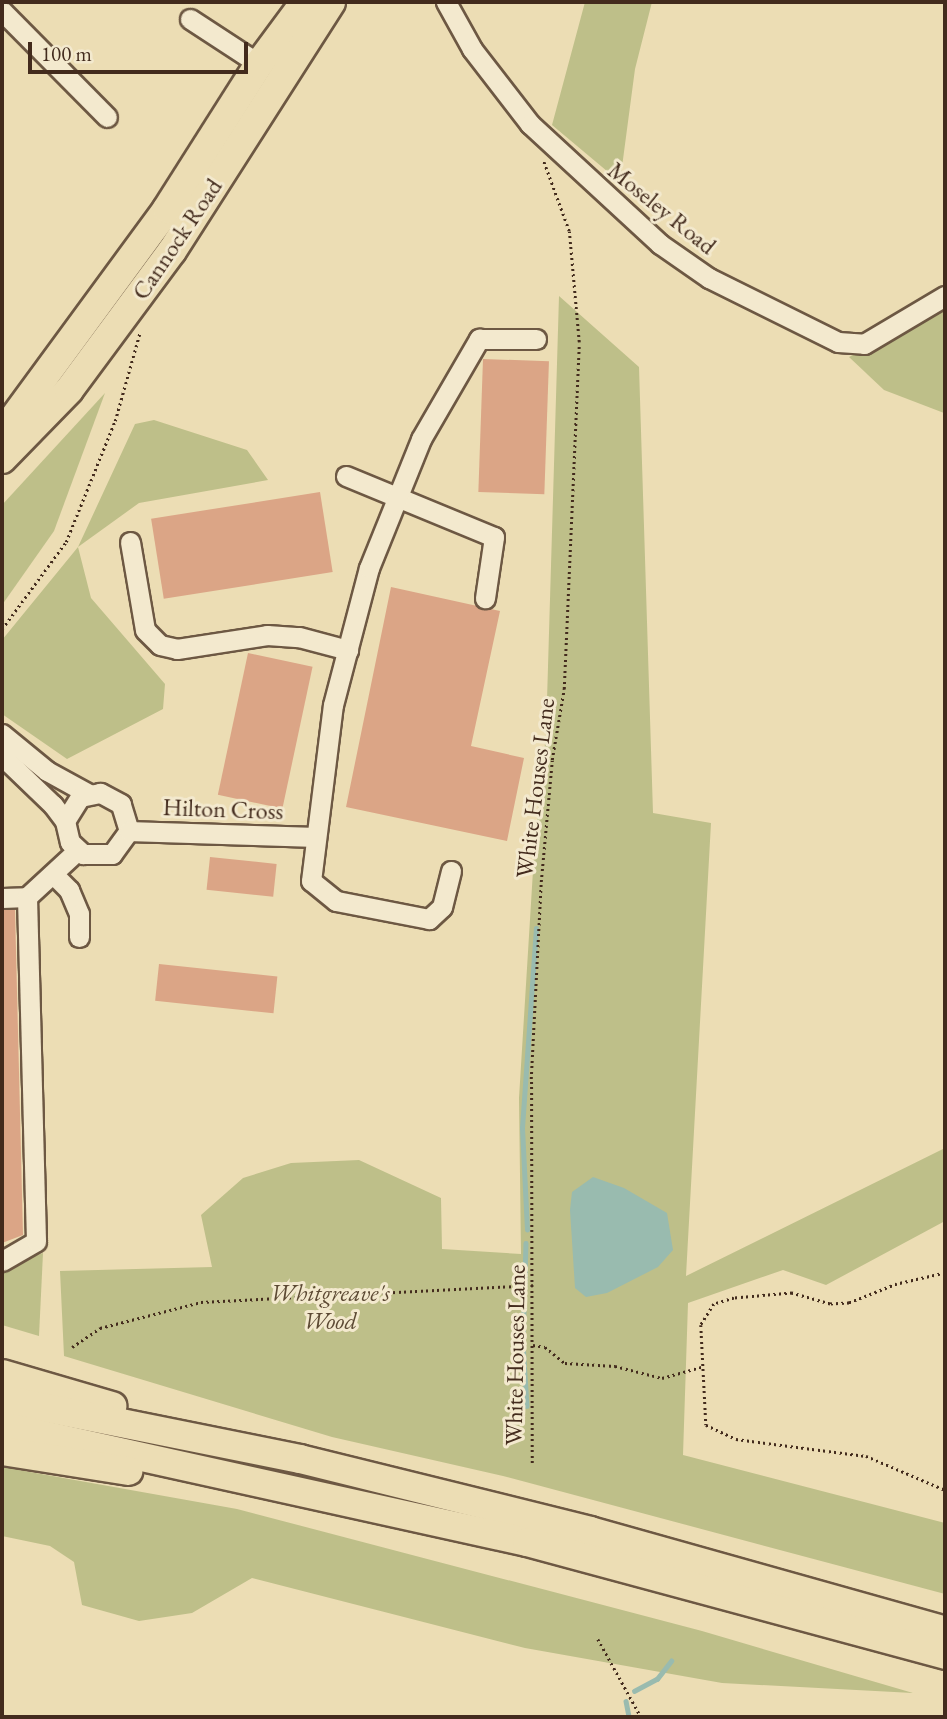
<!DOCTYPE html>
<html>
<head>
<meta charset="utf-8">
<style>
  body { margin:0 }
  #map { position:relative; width:947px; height:1719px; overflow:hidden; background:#ecddb4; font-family:"EB Garamond",serif }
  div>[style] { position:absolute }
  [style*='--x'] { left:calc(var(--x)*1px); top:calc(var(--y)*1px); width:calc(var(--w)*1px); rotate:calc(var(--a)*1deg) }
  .green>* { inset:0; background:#bebf89 }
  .water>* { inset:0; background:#99bbaf }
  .stream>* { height:4.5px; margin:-2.25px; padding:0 2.25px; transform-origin:2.25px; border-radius:2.25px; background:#99bbaf }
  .building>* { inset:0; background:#dba586; transform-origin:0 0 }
  .path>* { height:2.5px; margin-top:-1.25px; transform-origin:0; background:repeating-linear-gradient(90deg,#432b1d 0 2px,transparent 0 5.5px) }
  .roads { filter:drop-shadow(2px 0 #6d5843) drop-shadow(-2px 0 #6d5843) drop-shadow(0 2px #6d5843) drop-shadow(0 -2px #6d5843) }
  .minor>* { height:19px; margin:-9.5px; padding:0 9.5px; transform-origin:9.5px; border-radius:9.5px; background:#f3e9ce }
  .highway>* { height:28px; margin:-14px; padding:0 14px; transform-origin:14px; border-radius:14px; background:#ecddb4 }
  span { translate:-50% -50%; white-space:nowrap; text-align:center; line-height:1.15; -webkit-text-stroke:6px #f3e9ce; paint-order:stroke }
  .street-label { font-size:24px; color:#432b1d }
  .park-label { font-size:24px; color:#5c4933; font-style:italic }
  .frame { position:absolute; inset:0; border:4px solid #432b1d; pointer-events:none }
  .scale { position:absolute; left:28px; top:42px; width:220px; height:32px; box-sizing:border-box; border:4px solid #432b1d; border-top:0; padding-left:9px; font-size:21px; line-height:24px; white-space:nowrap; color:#432b1d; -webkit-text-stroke:5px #f3e9ce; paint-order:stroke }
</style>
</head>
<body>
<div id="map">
  <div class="green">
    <div style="clip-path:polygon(585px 2px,652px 2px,635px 69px,620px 182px,552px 125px)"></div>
    <div style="clip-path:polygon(559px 296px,639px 367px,653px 813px,711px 823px,686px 1276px,945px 1148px,945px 1221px,826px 1285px,783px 1270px,688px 1303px,683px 1455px,945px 1523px,945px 1594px,503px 1476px,332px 1437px,64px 1356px,60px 1271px,212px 1267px,201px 1215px,243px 1178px,291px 1163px,359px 1160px,441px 1198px,442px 1249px,521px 1254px,519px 1098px,535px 838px,546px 734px)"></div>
    <div style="clip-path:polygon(945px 307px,944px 413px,884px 390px,849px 357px)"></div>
    <div style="clip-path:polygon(105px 393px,54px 531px,2px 605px,2px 505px)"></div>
    <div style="clip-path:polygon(154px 420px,247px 450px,268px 480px,139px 503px,78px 547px,91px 598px,165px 684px,163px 709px,67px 759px,2px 714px,2px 640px,78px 547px,135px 424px)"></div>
    <div style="clip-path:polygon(43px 1253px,39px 1336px,2px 1325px,2px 1268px)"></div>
    <div style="clip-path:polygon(2px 1467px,237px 1509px,702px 1631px,913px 1693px,722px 1683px,525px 1648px,252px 1578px,192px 1613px,139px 1621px,82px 1605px,74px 1562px,50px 1546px,2px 1536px)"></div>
  </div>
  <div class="water">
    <div style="clip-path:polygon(593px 1177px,624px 1188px,667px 1213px,673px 1250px,658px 1267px,607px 1293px,586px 1297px,575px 1288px,570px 1210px,572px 1192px)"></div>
  </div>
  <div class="stream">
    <div style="--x:527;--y:1230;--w:102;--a:-92.8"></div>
    <div style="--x:522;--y:1128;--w:200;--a:-86"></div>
    <div style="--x:526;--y:1243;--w:100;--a:91.7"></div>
    <div style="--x:523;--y:1343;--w:63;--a:86.4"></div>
    <div style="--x:634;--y:1691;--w:26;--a:-28"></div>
    <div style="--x:657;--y:1679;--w:23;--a:-52"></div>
    <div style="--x:626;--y:1701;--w:16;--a:79"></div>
  </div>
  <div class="building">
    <div style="left:483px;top:359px;width:66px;height:133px;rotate:2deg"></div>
    <div style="left:320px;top:492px;width:81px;height:171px;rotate:81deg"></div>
    <div style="clip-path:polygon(391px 587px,500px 611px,471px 746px,524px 758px,507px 841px,346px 807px)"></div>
    <div style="left:248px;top:653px;width:66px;height:145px;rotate:12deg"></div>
    <div style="left:210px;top:857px;width:67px;height:33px;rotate:6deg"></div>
    <div style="clip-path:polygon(2px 910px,15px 910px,23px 1235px,2px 1243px)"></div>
    <div style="left:159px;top:964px;width:119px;height:37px;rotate:6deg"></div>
  </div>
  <div class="path">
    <div style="--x:2;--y:629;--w:108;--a:-53.7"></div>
    <div style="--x:66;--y:542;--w:131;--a:-68"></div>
    <div style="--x:115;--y:421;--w:92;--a:-74.3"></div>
    <div style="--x:945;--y:1273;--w:49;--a:167.1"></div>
    <div style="--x:897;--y:1284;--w:52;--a:158.4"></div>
    <div style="--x:849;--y:1303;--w:19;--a:177"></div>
    <div style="--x:830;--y:1304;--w:40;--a:-164"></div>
    <div style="--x:792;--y:1293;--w:58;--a:175.1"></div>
    <div style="--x:734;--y:1298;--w:21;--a:163"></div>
    <div style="--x:714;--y:1304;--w:25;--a:122"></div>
    <div style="--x:701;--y:1325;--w:100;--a:87.1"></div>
    <div style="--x:706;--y:1425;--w:33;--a:25"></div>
    <div style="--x:736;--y:1439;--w:131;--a:7.5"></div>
    <div style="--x:866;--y:1456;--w:86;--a:23.3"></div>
    <div style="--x:533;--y:1345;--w:12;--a:9"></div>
    <div style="--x:545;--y:1347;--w:26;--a:39"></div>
    <div style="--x:565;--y:1363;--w:50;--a:3.4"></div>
    <div style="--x:615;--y:1366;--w:49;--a:14.3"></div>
    <div style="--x:662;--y:1378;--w:41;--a:-15.8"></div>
    <div style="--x:72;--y:1347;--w:34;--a:-34"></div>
    <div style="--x:100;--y:1328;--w:104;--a:-14.4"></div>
    <div style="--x:201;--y:1302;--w:333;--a:-2.9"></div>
    <div style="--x:532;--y:1463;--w:384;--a:-90.1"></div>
    <div style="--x:531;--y:1079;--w:197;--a:-87.1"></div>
    <div style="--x:541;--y:882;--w:122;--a:-84.8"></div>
    <div style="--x:552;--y:760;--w:72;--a:-80.4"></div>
    <div style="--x:564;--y:689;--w:347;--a:-87.5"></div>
    <div style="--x:579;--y:342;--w:111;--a:-95.1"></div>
    <div style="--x:569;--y:231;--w:76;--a:-110.1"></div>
    <div style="--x:598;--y:1639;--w:89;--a:61.1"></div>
  </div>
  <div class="roads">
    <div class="minor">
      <div style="--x:446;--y:2;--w:54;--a:61"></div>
      <div style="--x:472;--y:49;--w:95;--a:52.3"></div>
      <div style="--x:530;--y:124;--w:177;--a:42.7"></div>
      <div style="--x:660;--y:244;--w:60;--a:34.8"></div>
      <div style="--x:709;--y:278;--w:144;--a:26.4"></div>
      <div style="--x:838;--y:342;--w:26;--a:4"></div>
      <div style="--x:864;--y:344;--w:94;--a:-30.7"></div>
      <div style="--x:2;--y:11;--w:149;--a:45.3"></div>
      <div style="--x:190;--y:19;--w:82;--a:33.1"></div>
      <div style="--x:346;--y:476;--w:160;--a:22.4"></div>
      <div style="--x:494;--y:537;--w:62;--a:98.4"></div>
      <div style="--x:130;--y:542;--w:89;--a:80.3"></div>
      <div style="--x:145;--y:630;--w:21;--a:45"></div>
      <div style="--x:160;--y:645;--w:17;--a:13"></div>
      <div style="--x:177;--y:649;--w:91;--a:-8.8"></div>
      <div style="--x:267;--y:635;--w:32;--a:4"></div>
      <div style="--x:299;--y:637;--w:51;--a:14.9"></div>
      <div style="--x:2;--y:734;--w:58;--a:39.4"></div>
      <div style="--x:47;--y:771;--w:48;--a:28.7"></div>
      <div style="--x:2;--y:756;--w:71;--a:43.9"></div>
      <div style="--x:53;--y:805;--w:20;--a:53"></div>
      <div style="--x:65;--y:821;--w:22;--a:77"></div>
      <div style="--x:70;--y:842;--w:18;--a:43"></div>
      <div style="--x:83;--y:854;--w:29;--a:0"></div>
      <div style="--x:112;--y:854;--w:29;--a:-54"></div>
      <div style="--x:129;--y:831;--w:28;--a:-107"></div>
      <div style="--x:121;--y:804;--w:24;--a:-152"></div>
      <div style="--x:100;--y:793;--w:20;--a:169"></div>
      <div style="--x:80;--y:797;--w:28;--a:122"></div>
      <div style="--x:129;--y:831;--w:186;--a:1.8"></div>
      <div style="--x:451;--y:871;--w:37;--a:104"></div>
      <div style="--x:442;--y:907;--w:18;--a:137"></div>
      <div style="--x:429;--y:919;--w:95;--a:-169"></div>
      <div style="--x:336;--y:901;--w:32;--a:-141"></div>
      <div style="--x:311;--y:881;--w:177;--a:-82.9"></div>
      <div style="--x:333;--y:705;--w:142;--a:-75.3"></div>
      <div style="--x:369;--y:568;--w:139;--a:-68"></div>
      <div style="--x:421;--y:439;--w:116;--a:-59.9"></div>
      <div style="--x:479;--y:339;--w:57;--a:0"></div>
      <div style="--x:53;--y:874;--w:23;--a:45"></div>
      <div style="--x:69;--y:890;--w:26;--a:67"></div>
      <div style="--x:79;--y:914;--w:23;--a:90"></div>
      <div style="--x:2;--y:898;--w:25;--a:-2"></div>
      <div style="--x:27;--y:897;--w:69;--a:-42.7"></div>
      <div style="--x:2;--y:1261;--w:39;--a:-30"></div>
      <div style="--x:36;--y:1241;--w:344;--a:-91.5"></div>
    </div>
    <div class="highway">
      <div style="--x:2;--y:434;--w:279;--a:-53.7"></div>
      <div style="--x:167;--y:209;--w:172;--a:-57.6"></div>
      <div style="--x:259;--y:64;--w:77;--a:-53.4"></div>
      <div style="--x:2;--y:459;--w:96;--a:-45.8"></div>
      <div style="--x:69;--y:390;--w:173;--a:-53.5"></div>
      <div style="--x:172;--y:251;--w:295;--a:-57.4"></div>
      <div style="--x:2;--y:1374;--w:115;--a:16.2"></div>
      <div style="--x:2;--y:1399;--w:304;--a:11.4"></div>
      <div style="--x:300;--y:1459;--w:299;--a:13.9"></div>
      <div style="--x:590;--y:1531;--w:369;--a:15.7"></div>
      <div style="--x:2;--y:1426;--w:538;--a:12.46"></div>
      <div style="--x:527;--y:1542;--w:433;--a:15.1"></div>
      <div style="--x:2;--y:1451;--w:128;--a:9"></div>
    </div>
  </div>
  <div class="street-label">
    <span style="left:662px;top:208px;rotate:39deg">Moseley Road</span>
    <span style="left:177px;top:239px;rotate:-56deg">Cannock Road</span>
    <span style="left:535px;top:788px;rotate:-83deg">White Houses Lane</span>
    <span style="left:223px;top:809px;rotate:2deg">Hilton Cross</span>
    <span style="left:515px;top:1355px;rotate:-89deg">White Houses Lane</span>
  </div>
  <div class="park-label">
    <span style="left:330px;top:1307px">Whitgreave's<br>Wood</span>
  </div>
  <div class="frame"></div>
  <div class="scale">100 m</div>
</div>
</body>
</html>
